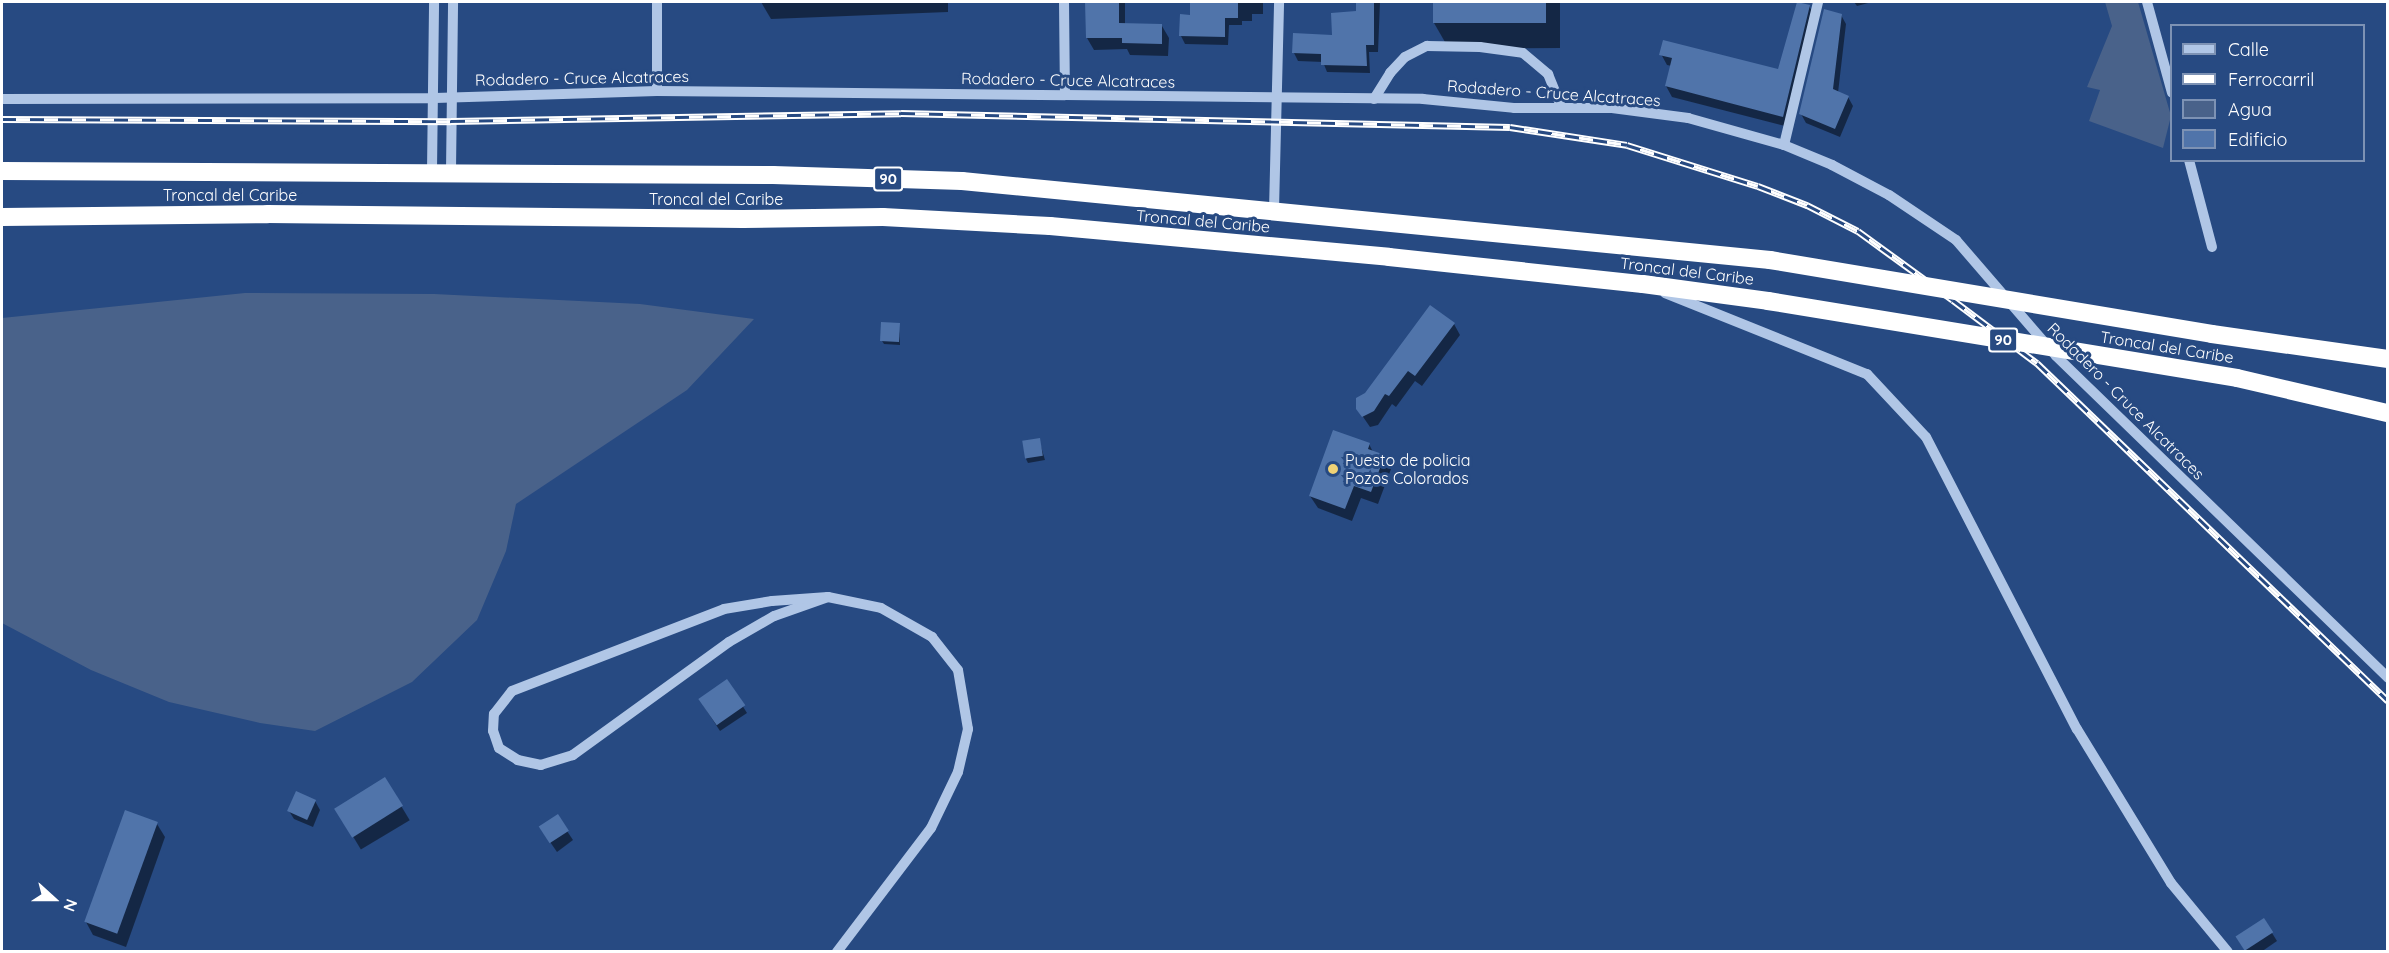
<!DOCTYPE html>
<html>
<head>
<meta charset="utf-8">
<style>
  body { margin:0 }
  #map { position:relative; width:2389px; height:953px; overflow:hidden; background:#274a82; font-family:Quicksand,sans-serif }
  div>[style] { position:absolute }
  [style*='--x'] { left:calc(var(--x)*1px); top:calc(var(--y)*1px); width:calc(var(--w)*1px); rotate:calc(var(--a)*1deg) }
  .water>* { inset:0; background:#49628a }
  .shadow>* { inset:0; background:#0007; transform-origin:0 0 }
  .building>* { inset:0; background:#5074aa; transform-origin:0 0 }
  .minor>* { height:10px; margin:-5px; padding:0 5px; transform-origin:5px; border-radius:5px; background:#b0c6e6 }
  .highway>* { height:18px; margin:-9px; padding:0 9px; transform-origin:9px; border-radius:9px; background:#fff }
  .rail>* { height:7px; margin-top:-3.5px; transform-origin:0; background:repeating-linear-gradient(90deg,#274a82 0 14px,#fff 0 28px); box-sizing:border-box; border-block:2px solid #fff }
  .highway-bridge>* { height:18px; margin:-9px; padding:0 9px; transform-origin:9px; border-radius:9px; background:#fff }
  .dots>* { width:16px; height:16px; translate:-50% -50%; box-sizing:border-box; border:3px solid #274a82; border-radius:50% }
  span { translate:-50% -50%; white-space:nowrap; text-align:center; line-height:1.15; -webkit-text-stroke:6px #274a82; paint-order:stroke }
  .shield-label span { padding:2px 4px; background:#274a82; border:2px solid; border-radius:4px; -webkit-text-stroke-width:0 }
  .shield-label { font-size:15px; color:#fff; font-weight:700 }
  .street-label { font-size:16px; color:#fff }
  .poi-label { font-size:16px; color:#fff }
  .left { translate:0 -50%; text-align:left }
  .frame { position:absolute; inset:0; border:3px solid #fff; pointer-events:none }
  .legend { position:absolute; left:2170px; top:24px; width:195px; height:138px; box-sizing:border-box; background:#274a82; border:2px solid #7d92b4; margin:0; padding:8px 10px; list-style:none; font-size:18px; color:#fff }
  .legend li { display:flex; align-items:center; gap:12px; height:30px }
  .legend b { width:30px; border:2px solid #7d92b4 }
  .north { position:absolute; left:24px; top:869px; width:60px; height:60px; -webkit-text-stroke:4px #274a82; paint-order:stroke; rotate:111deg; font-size:16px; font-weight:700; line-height:24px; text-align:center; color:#fff }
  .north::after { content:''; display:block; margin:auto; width:21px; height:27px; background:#fff; clip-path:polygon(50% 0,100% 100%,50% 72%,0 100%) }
</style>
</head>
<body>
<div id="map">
  <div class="water">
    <div style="clip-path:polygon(2105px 2px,2138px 2px,2171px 116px,2163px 148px,2089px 121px,2100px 90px,2087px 87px,2112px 26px)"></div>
    <div style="clip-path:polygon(245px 293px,434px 294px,640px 304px,754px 319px,687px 390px,516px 504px,506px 551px,477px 620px,412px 682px,315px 731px,260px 723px,169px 702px,91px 670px,2px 623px,2px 318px)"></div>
  </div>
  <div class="shadow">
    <div style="clip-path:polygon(761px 2px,948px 2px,948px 12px,771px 19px)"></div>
    <div style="clip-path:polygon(1087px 2px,1125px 2px,1125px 25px,1162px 26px,1169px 38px,1168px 56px,1130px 55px,1127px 49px,1094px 50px,1087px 38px)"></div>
    <div style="clip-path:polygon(1192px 2px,1263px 2px,1263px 14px,1252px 14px,1252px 21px,1242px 21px,1242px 25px,1229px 25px,1228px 45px,1185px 44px,1181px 36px,1191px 16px)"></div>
    <div style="clip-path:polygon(1357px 2px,1380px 2px,1378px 52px,1369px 52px,1370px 73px,1327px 72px,1323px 62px,1298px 61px,1294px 53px,1294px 35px,1333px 36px,1357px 12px)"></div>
    <div style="clip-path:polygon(1435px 2px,1560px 2px,1560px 48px,1449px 49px,1434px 23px)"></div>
    <div style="clip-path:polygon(1854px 2px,1872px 2px,1857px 6px)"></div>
    <div style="clip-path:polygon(1809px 6px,1815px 17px,1789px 127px,1672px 97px,1666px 86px,1672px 66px,1667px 65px,1661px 54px,1779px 71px)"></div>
    <div style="clip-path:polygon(1841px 15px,1846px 24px,1838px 93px,1848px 97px,1853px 106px,1840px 137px,1806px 123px,1801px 114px)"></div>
    <div style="clip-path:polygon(899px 324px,900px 345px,884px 344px,882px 341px)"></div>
    <div style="clip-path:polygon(1454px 324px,1460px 335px,1422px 386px,1415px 381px,1396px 407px,1392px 404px,1378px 425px,1370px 427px,1357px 408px,1366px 394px)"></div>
    <div style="clip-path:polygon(1039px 440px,1045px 460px,1028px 463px,1026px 459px)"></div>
    <div style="clip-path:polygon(1369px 444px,1373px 452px,1384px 456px,1391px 469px,1378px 504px,1361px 498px,1352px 521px,1318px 508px,1310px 496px)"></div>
    <div style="clip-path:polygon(727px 681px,747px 713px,720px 731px,703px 705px)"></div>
    <div style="left:385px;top:779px;width:48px;height:57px;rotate:59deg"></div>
    <div style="clip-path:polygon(315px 801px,320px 810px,313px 827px,294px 819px,289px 811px)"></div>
    <div style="clip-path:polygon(557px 816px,573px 840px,557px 852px,546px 836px)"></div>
    <div style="clip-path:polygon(157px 824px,165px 837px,126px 947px,93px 935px,86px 922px)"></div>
    <div style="clip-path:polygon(2272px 933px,2277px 941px,2261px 952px,2247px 952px,2238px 937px)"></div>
  </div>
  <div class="building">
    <div style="clip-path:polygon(1085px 2px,1119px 2px,1119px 23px,1162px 24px,1162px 44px,1122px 43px,1122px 38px,1086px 38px)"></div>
    <div style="clip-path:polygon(1190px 2px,1238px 2px,1238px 18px,1225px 18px,1225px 37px,1179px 36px,1180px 14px,1190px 15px)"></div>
    <div style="clip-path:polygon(1356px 2px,1374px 2px,1374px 45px,1366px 45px,1367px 66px,1321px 65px,1321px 54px,1292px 53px,1293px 33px,1332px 35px,1331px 13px,1356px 11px)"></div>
    <div style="left:1433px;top:2px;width:113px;height:21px"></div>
    <div style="clip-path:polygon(1797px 2px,1810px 5px,1783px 117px,1665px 86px,1672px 58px,1659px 55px,1663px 40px,1778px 69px)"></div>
    <div style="clip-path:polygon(1824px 9px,1842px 14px,1833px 89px,1849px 96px,1835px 129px,1799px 114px)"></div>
    <div style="clip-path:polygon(1430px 305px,1455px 323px,1415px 376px,1408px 371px,1389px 396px,1385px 394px,1374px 411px,1362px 417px,1356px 409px,1356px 398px,1365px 393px)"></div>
    <div style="left:881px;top:322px;width:19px;height:19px;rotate:3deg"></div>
    <div style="clip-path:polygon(1333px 430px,1370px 443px,1368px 449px,1385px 455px,1371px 492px,1354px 486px,1345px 509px,1309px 496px)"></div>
    <div style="left:1040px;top:438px;width:18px;height:18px;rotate:81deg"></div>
    <div style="left:727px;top:679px;width:32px;height:35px;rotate:55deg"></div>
    <div style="left:385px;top:777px;width:34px;height:60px;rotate:58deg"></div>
    <div style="left:296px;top:791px;width:22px;height:22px;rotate:24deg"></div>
    <div style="left:125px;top:810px;width:35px;height:119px;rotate:20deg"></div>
    <div style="left:558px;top:814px;width:20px;height:23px;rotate:57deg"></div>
    <div style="left:2264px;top:918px;width:17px;height:34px;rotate:57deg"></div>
  </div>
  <div class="minor">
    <div style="--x:1064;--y:2;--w:93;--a:89.4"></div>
    <div style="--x:2147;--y:2;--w:94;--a:74.6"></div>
    <div style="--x:657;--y:91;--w:89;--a:-90"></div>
    <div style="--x:2;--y:99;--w:433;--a:-0.1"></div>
    <div style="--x:435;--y:98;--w:222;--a:-1.8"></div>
    <div style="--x:657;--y:91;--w:408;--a:0.6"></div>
    <div style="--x:1065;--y:95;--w:358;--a:0.6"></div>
    <div style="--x:1423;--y:99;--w:91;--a:5.6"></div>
    <div style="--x:1514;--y:108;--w:98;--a:0"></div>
    <div style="--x:1612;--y:108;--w:77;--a:7.5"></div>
    <div style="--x:1688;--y:118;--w:100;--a:15.7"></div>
    <div style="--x:1784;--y:145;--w:52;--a:22.6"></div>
    <div style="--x:1832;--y:165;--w:64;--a:27.8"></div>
    <div style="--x:1889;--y:195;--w:81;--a:33.9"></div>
    <div style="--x:1956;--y:240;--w:153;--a:49.2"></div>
    <div style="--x:2056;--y:356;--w:463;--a:44.1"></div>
    <div style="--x:1374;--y:99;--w:31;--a:-58"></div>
    <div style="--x:1390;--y:73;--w:22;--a:-47"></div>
    <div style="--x:1405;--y:57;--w:25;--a:-27"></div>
    <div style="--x:1427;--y:46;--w:53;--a:1.1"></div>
    <div style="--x:1480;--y:47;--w:43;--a:7.9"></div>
    <div style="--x:1523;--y:53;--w:33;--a:40"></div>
    <div style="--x:1548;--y:74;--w:35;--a:68"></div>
    <div style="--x:1784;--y:145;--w:147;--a:-76.6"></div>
    <div style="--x:2189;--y:160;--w:90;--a:75.2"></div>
    <div style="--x:432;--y:171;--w:169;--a:-89.3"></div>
    <div style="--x:451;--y:171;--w:169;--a:-89.3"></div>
    <div style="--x:1274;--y:210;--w:208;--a:-88.6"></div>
    <div style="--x:1665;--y:293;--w:218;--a:21.9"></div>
    <div style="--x:1867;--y:374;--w:86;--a:46.9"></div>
    <div style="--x:1926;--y:437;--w:329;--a:62.7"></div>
    <div style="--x:2077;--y:729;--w:180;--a:58.6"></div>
    <div style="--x:2171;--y:883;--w:89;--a:50.4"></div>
    <div style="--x:828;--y:597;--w:57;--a:160.6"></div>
    <div style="--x:774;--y:616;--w:52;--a:150"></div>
    <div style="--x:729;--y:642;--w:193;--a:144.1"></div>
    <div style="--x:573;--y:755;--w:34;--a:163"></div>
    <div style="--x:541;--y:765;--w:24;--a:-168"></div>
    <div style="--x:518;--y:760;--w:22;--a:-148"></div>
    <div style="--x:499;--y:748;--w:18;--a:-109"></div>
    <div style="--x:493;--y:731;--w:17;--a:-87"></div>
    <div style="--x:494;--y:714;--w:29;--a:-52"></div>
    <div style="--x:512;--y:691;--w:227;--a:-21.1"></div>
    <div style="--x:724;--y:609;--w:49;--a:-9.5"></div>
    <div style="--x:772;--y:601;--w:56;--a:-4.1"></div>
    <div style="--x:828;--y:597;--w:54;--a:11.7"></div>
    <div style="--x:881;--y:608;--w:59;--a:29.6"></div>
    <div style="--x:932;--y:637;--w:42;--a:51.8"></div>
    <div style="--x:958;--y:670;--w:60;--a:80.4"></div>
    <div style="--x:968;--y:729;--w:44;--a:103.1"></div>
    <div style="--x:958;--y:772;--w:62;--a:115.7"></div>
    <div style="--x:931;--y:828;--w:156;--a:127.2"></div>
  </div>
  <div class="highway">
    <div style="--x:2;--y:171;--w:771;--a:0.3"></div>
    <div style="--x:773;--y:175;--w:189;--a:1.8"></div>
    <div style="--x:962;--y:181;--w:812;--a:5.58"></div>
    <div style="--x:2;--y:217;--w:265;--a:-0.6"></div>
    <div style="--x:267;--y:214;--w:476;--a:0.6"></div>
    <div style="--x:743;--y:219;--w:140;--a:-0.8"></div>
    <div style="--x:883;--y:217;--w:167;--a:3.1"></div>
    <div style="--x:1050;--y:226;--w:340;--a:5.2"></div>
    <div style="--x:1389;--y:257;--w:255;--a:6.1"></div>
    <div style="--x:1643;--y:284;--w:126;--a:7.7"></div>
    <div style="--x:2212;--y:334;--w:178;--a:8.1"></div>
    <div style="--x:2237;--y:378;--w:155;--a:13.1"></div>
  </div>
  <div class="rail">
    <div style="--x:2;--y:119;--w:449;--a:0.3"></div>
    <div style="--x:451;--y:121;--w:450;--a:-1"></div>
    <div style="--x:901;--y:113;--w:609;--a:1.32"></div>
    <div style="--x:1510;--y:127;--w:118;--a:8.7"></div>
    <div style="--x:1627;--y:145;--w:137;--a:17.4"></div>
    <div style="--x:1758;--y:186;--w:53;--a:21.2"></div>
    <div style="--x:1807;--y:205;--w:57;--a:27"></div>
    <div style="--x:1858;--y:231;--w:117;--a:36"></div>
    <div style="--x:1953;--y:300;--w:105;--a:36.9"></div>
    <div style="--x:2037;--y:363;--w:487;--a:43.9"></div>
  </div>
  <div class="highway-bridge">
    <div style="--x:1770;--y:260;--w:448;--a:9.5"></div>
    <div style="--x:1768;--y:301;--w:475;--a:9.3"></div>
  </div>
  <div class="dots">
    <div style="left:1333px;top:469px;background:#efd276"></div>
  </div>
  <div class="shield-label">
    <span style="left:888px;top:179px">90</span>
    <span style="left:2003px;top:340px">90</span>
  </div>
  <div class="street-label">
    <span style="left:582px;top:78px;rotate:-1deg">Rodadero - Cruce Alcatraces</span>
    <span style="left:1068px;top:80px;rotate:1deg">Rodadero - Cruce Alcatraces</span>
    <span style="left:1554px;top:93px;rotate:4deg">Rodadero - Cruce Alcatraces</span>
    <span style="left:230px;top:195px">Troncal del Caribe</span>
    <span style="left:716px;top:199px">Troncal del Caribe</span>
    <span style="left:1203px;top:221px;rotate:5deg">Troncal del Caribe</span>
    <span style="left:1687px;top:271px;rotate:7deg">Troncal del Caribe</span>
    <span style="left:2167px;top:347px;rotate:9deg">Troncal del Caribe</span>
    <span style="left:2126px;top:401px;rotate:45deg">Rodadero - Cruce Alcatraces</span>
  </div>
  <div class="poi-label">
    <span class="left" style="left:1345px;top:469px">Puesto de policia<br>Pozos Colorados</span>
  </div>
  <div class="frame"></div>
  <ul class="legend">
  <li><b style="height:8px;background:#b0c6e6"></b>Calle</li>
  <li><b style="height:8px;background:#fff"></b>Ferrocarril</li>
  <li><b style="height:16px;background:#49628a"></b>Agua</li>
  <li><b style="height:16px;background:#5074aa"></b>Edificio</li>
  </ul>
  <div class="north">N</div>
</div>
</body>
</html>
